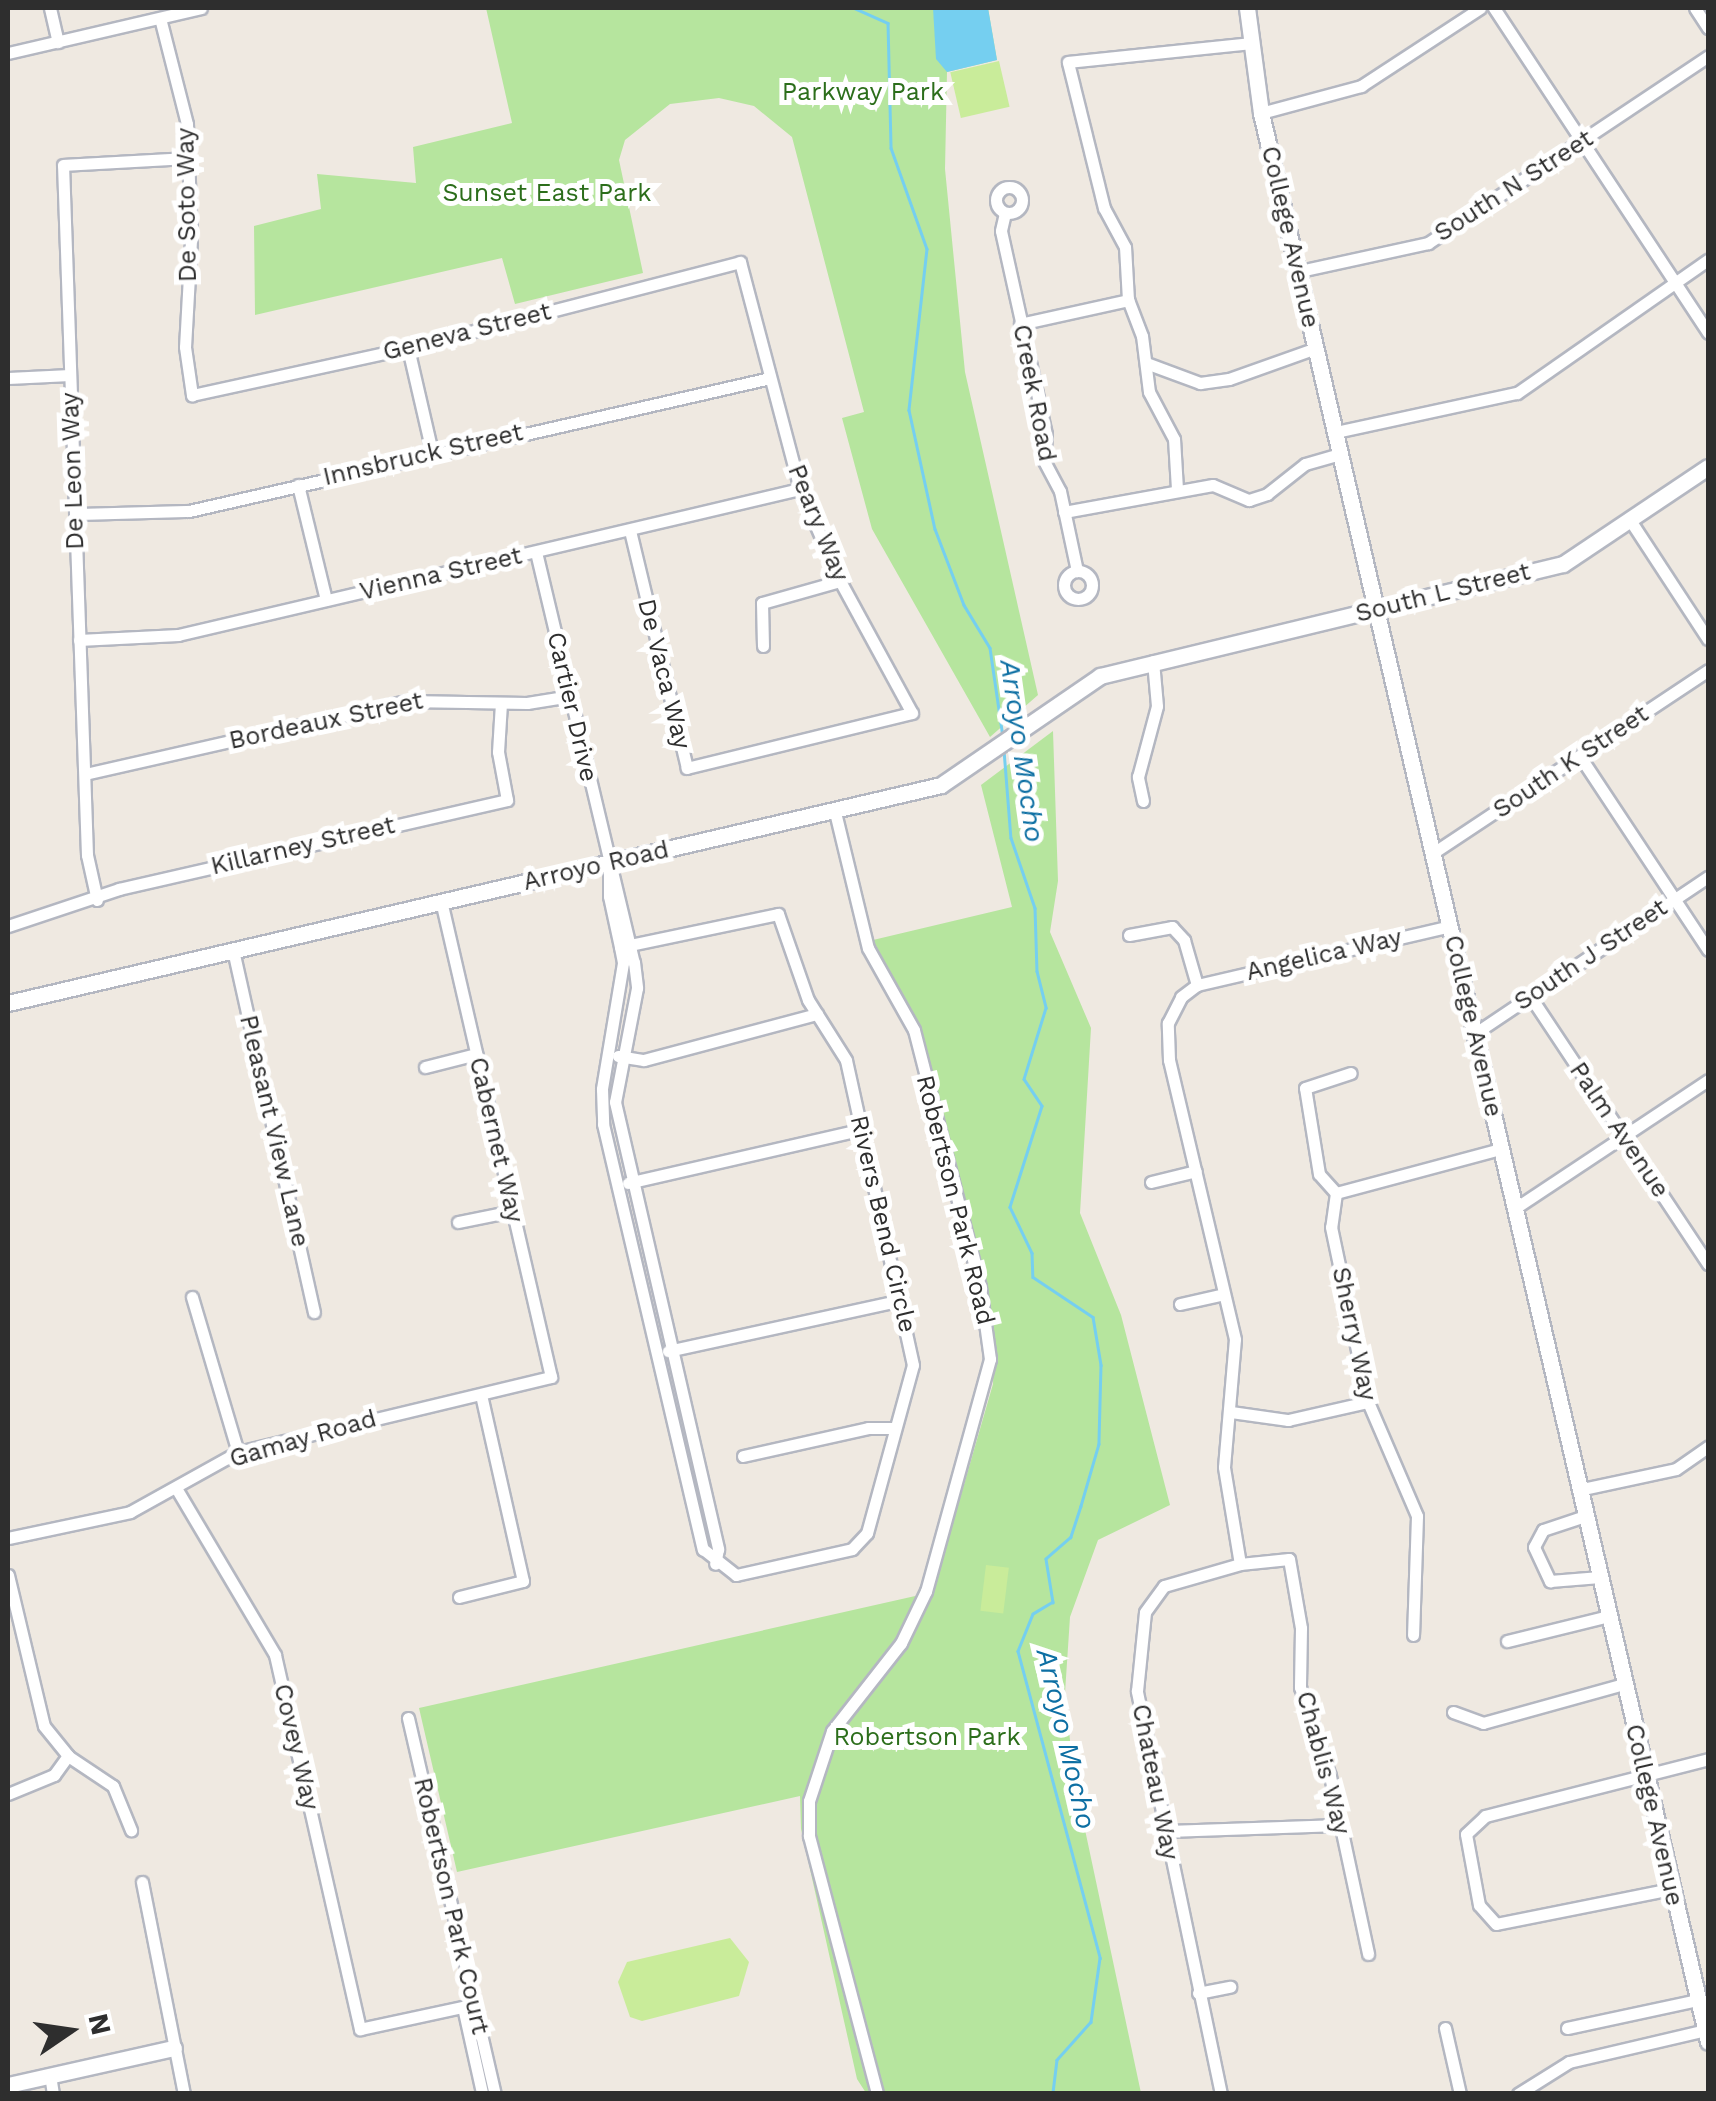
<!DOCTYPE html>
<html>
<head>
<meta charset="utf-8">
<style>
  body { margin:0 }
  #map { position:relative; width:1716px; height:2101px; overflow:hidden; background:#efe9e1; font-family:"Work Sans",sans-serif }
  div>[style] { position:absolute }
  [style*='--x'] { left:calc(var(--x)*1px); top:calc(var(--y)*1px); width:calc(var(--w)*1px); rotate:calc(var(--a)*1deg) }
  .green>* { inset:0; background:#b6e59e }
  .pitch>* { inset:0; background:#c9ec9a; transform-origin:0 0 }
  .water>* { inset:0; background:#75cff0 }
  .stream>* { height:2.5px; margin:-1.25px; padding:0 1.25px; transform-origin:1.25px; border-radius:1.25px; background:#75cff0 }
  .roads { filter:drop-shadow(2px 0 #b4b7c1) drop-shadow(-2px 0 #b4b7c1) drop-shadow(0 2px #b4b7c1) drop-shadow(0 -2px #b4b7c1) }
  .street>* { height:11px; margin:-5.5px; padding:0 5.5px; transform-origin:5.5px; border-radius:5.5px; background:#fff }
  .street>.ring { margin:-5.5px; padding:0; box-sizing:content-box; background:none; border:11px solid #fff; border-radius:50% }
  .secondary>* { height:15px; margin:-7.5px; padding:0 7.5px; transform-origin:7.5px; border-radius:7.5px; background:#fff }
  span { translate:-50% -50%; white-space:nowrap; text-align:center; line-height:1.15; -webkit-text-stroke:10px #fff; paint-order:stroke }
  .park-label { font-size:25px; color:#2c6e1b }
  .street-label { font-size:25px; color:#2e2e2e }
  .water-label { font-size:28px; color:#0d6fa3; font-style:italic }
  .frame { position:absolute; inset:0; border:10px solid #2e2e2e; pointer-events:none }
  .north { position:absolute; left:20px; top:1981px; width:100px; height:100px; -webkit-text-stroke:8px #fff; paint-order:stroke; rotate:77deg; font-size:28px; font-weight:700; line-height:40px; text-align:center; color:#2e2e2e }
  .north::after { content:''; display:block; margin:auto; width:35px; height:45px; background:#2e2e2e; clip-path:polygon(50% 0,100% 100%,50% 72%,0 100%) }
</style>
</head>
<body>
<div id="map">
  <div class="green">
    <div style="clip-path:polygon(486px 8px,988px 8px,997px 60px,947px 72px,945px 169px,965px 372px,1038px 695px,990px 737px,872px 529px,842px 418px,864px 412px,792px 137px,754px 106px,719px 98px,670px 104px,625px 140px,619px 160px,643px 273px,515px 304px,502px 258px,255px 315px,254px 226px,321px 209px,317px 174px,416px 183px,413px 147px,512px 123px)"></div>
    <div style="clip-path:polygon(1053px 731px,1058px 881px,1050px 932px,1091px 1028px,1080px 1213px,1121px 1315px,1170px 1505px,1098px 1540px,1070px 1617px,1065px 1693px,1074px 1778px,1141px 2093px,866px 2093px,857px 2079px,801px 1829px,800px 1796px,457px 1872px,419px 1708px,933px 1592px,993px 1384px,994px 1350px,920px 1030px,873px 940px,1012px 907px,981px 785px)"></div>
  </div>
  <div class="pitch">
    <div style="left:999px;top:61px;width:47px;height:50px;rotate:77deg"></div>
    <div style="left:986px;top:1565px;width:23px;height:46px;rotate:7deg"></div>
    <div style="clip-path:polygon(730px 1938px,749px 1962px,739px 1996px,642px 2021px,630px 2017px,618px 1982px,627px 1962px)"></div>
  </div>
  <div class="water">
    <div style="clip-path:polygon(933px 8px,988px 8px,997px 60px,947px 72px,936px 59px)"></div>
  </div>
  <div class="stream">
    <div style="--x:854;--y:8;--w:37;--a:24"></div>
    <div style="--x:888;--y:23;--w:125;--a:88.6"></div>
    <div style="--x:891;--y:148;--w:107;--a:70.4"></div>
    <div style="--x:927;--y:249;--w:162;--a:96.4"></div>
    <div style="--x:909;--y:410;--w:122;--a:77.7"></div>
    <div style="--x:935;--y:529;--w:81;--a:69.1"></div>
    <div style="--x:964;--y:605;--w:50;--a:58.8"></div>
    <div style="--x:990;--y:648;--w:90;--a:81.7"></div>
    <div style="--x:1004;--y:750;--w:88;--a:85.5"></div>
    <div style="--x:1011;--y:838;--w:74;--a:71.1"></div>
    <div style="--x:1035;--y:908;--w:63;--a:88.2"></div>
    <div style="--x:1037;--y:971;--w:38;--a:76"></div>
    <div style="--x:1046;--y:1008;--w:74;--a:107.2"></div>
    <div style="--x:1024;--y:1079;--w:32;--a:56"></div>
    <div style="--x:1042;--y:1106;--w:106;--a:107.6"></div>
    <div style="--x:1010;--y:1207;--w:51;--a:64.4"></div>
    <div style="--x:1032;--y:1253;--w:24;--a:88"></div>
    <div style="--x:1033;--y:1277;--w:72;--a:33.7"></div>
    <div style="--x:1093;--y:1317;--w:49;--a:80.5"></div>
    <div style="--x:1101;--y:1365;--w:79;--a:91.5"></div>
    <div style="--x:1099;--y:1444;--w:65;--a:106.2"></div>
    <div style="--x:1081;--y:1506;--w:33;--a:108"></div>
    <div style="--x:1071;--y:1537;--w:33;--a:139"></div>
    <div style="--x:1046;--y:1559;--w:44;--a:80.8"></div>
    <div style="--x:1053;--y:1602;--w:23;--a:149"></div>
    <div style="--x:1033;--y:1614;--w:40;--a:112"></div>
    <div style="--x:1018;--y:1651;--w:318;--a:75"></div>
    <div style="--x:1100;--y:1958;--w:65;--a:98"></div>
    <div style="--x:1091;--y:2022;--w:51;--a:131.8"></div>
    <div style="--x:1057;--y:2060;--w:34;--a:97"></div>
  </div>
  <div class="roads">
    <div class="street">
      <div style="--x:50;--y:8;--w:35;--a:77"></div>
      <div style="--x:1494;--y:8;--w:389;--a:56.6"></div>
      <div style="--x:1695;--y:8;--w:24;--a:57"></div>
      <div style="--x:160;--y:18;--w:109;--a:75.7"></div>
      <div style="--x:187;--y:124;--w:116;--a:88"></div>
      <div style="--x:191;--y:240;--w:107;--a:93.2"></div>
      <div style="--x:185;--y:347;--w:49;--a:81.7"></div>
      <div style="--x:192;--y:395;--w:221;--a:-12.3"></div>
      <div style="--x:408;--y:348;--w:343;--a:-14.5"></div>
      <div style="--x:740;--y:262;--w:235;--a:75.2"></div>
      <div style="--x:800;--y:489;--w:100;--a:66.5"></div>
      <div style="--x:840;--y:581;--w:150;--a:61.4"></div>
      <div style="--x:912;--y:713;--w:232;--a:166.3"></div>
      <div style="--x:687;--y:768;--w:244;--a:-103.5"></div>
      <div style="--x:8;--y:53;--w:198;--a:-13.1"></div>
      <div style="--x:1261;--y:113;--w:104;--a:-15.1"></div>
      <div style="--x:1361;--y:86;--w:142;--a:-33.2"></div>
      <div class="ring" style="left:996px;top:187px;width:15px;height:15px"></div>
      <div style="--x:1005;--y:213;--w:18;--a:103"></div>
      <div style="--x:1001;--y:231;--w:208;--a:77.5"></div>
      <div style="--x:1046;--y:434;--w:27;--a:94"></div>
      <div style="--x:1044;--y:461;--w:34;--a:62"></div>
      <div style="--x:1060;--y:491;--w:82;--a:78"></div>
      <div style="--x:1300;--y:271;--w:131;--a:-12.3"></div>
      <div style="--x:1428;--y:243;--w:337;--a:-33.7"></div>
      <div style="--x:1020;--y:324;--w:111;--a:-12.5"></div>
      <div style="--x:408;--y:348;--w:107;--a:77"></div>
      <div style="--x:1146;--y:363;--w:58;--a:20.3"></div>
      <div style="--x:1200;--y:383;--w:29;--a:-8"></div>
      <div style="--x:1229;--y:379;--w:92;--a:-19.6"></div>
      <div style="--x:8;--y:378;--w:62;--a:-2.8"></div>
      <div style="--x:1336;--y:432;--w:185;--a:-12.2"></div>
      <div style="--x:1517;--y:393;--w:233;--a:-34.9"></div>
      <div style="--x:298;--y:485;--w:118;--a:76.3"></div>
      <div style="--x:1177;--y:489;--w:50;--a:-93.4"></div>
      <div style="--x:1174;--y:439;--w:53;--a:-118"></div>
      <div style="--x:1149;--y:392;--w:56;--a:-97.1"></div>
      <div style="--x:1142;--y:336;--w:39;--a:-111"></div>
      <div style="--x:1128;--y:300;--w:53;--a:-93.2"></div>
      <div style="--x:1125;--y:247;--w:44;--a:-118.3"></div>
      <div style="--x:1104;--y:208;--w:150;--a:-103.9"></div>
      <div style="--x:1068;--y:62;--w:184;--a:-5.9"></div>
      <div style="--x:1064;--y:512;--w:151;--a:-10.3"></div>
      <div style="--x:1213;--y:485;--w:39;--a:23"></div>
      <div style="--x:1249;--y:500;--w:19;--a:-18"></div>
      <div style="--x:1267;--y:494;--w:48;--a:-38.3"></div>
      <div style="--x:1305;--y:464;--w:35;--a:-16"></div>
      <div style="--x:75;--y:514;--w:114;--a:-1.5"></div>
      <div style="--x:189;--y:511;--w:596;--a:-12.89"></div>
      <div style="--x:1630;--y:520;--w:142;--a:56.8"></div>
      <div style="--x:536;--y:552;--w:422;--a:76.6"></div>
      <div style="--x:634;--y:962;--w:26;--a:83"></div>
      <div style="--x:637;--y:988;--w:116;--a:100.9"></div>
      <div style="--x:615;--y:1102;--w:459;--a:77"></div>
      <div style="--x:718;--y:1549;--w:15;--a:101"></div>
      <div class="ring" style="left:1064px;top:571px;width:17px;height:17px"></div>
      <div style="--x:79;--y:640;--w:99;--a:-2.9"></div>
      <div style="--x:178;--y:635;--w:639;--a:-13.21"></div>
      <div style="--x:763;--y:646;--w:43;--a:-91.3"></div>
      <div style="--x:762;--y:603;--w:81;--a:-15.8"></div>
      <div style="--x:1581;--y:758;--w:230;--a:56.5"></div>
      <div style="--x:85;--y:774;--w:330;--a:-12.8"></div>
      <div style="--x:407;--y:701;--w:120;--a:1"></div>
      <div style="--x:527;--y:703;--w:44;--a:-9.2"></div>
      <div style="--x:1143;--y:801;--w:25;--a:-102"></div>
      <div style="--x:1138;--y:777;--w:73;--a:-75"></div>
      <div style="--x:1157;--y:706;--w:45;--a:-95.1"></div>
      <div style="--x:835;--y:812;--w:140;--a:76.4"></div>
      <div style="--x:868;--y:948;--w:94;--a:60.7"></div>
      <div style="--x:914;--y:1030;--w:265;--a:75.6"></div>
      <div style="--x:980;--y:1287;--w:73;--a:82.1"></div>
      <div style="--x:990;--y:1359;--w:241;--a:105.4"></div>
      <div style="--x:926;--y:1591;--w:58;--a:115.7"></div>
      <div style="--x:901;--y:1643;--w:112;--a:128.1"></div>
      <div style="--x:832;--y:1731;--w:74;--a:108.2"></div>
      <div style="--x:809;--y:1801;--w:35;--a:90"></div>
      <div style="--x:809;--y:1836;--w:267;--a:75.2"></div>
      <div style="--x:1433;--y:853;--w:330;--a:-33.6"></div>
      <div style="--x:609;--y:863;--w:33;--a:90"></div>
      <div style="--x:609;--y:896;--w:52;--a:77.8"></div>
      <div style="--x:620;--y:947;--w:16;--a:79"></div>
      <div style="--x:623;--y:963;--w:128;--a:99.5"></div>
      <div style="--x:602;--y:1089;--w:35;--a:88"></div>
      <div style="--x:603;--y:1124;--w:437;--a:76.8"></div>
      <div style="--x:703;--y:1549;--w:42;--a:38.2"></div>
      <div style="--x:736;--y:1575;--w:119;--a:-12.6"></div>
      <div style="--x:852;--y:1549;--w:22;--a:-47"></div>
      <div style="--x:867;--y:1533;--w:174;--a:-74.7"></div>
      <div style="--x:913;--y:1365;--w:312;--a:-102.4"></div>
      <div style="--x:846;--y:1060;--w:71;--a:-122.3"></div>
      <div style="--x:808;--y:1000;--w:91;--a:-109.2"></div>
      <div style="--x:778;--y:914;--w:161;--a:168.2"></div>
      <div style="--x:97;--y:900;--w:46;--a:-102.5"></div>
      <div style="--x:87;--y:855;--w:690;--a:-91.99"></div>
      <div style="--x:63;--y:165;--w:124;--a:-3.2"></div>
      <div style="--x:8;--y:926;--w:117;--a:-18.4"></div>
      <div style="--x:119;--y:889;--w:398;--a:-12.9"></div>
      <div style="--x:507;--y:800;--w:49;--a:-100.6"></div>
      <div style="--x:498;--y:752;--w:49;--a:-86.5"></div>
      <div style="--x:1129;--y:935;--w:44;--a:-10.5"></div>
      <div style="--x:1172;--y:927;--w:18;--a:47"></div>
      <div style="--x:1184;--y:940;--w:47;--a:73.9"></div>
      <div style="--x:233;--y:950;--w:371;--a:77.4"></div>
      <div style="--x:1530;--y:996;--w:322;--a:56.4"></div>
      <div style="--x:1474;--y:1034;--w:282;--a:-33.9"></div>
      <div style="--x:618;--y:1056;--w:26;--a:9"></div>
      <div style="--x:644;--y:1060;--w:179;--a:-14.9"></div>
      <div style="--x:425;--y:1067;--w:53;--a:-14.3"></div>
      <div style="--x:1151;--y:1182;--w:46;--a:-13.7"></div>
      <div style="--x:628;--y:1183;--w:241;--a:-12.9"></div>
      <div style="--x:1336;--y:1193;--w:34;--a:98"></div>
      <div style="--x:1331;--y:1227;--w:179;--a:78.1"></div>
      <div style="--x:1368;--y:1402;--w:124;--a:66.7"></div>
      <div style="--x:1417;--y:1516;--w:119;--a:91.9"></div>
      <div style="--x:1336;--y:1193;--w:170;--a:-15"></div>
      <div style="--x:1336;--y:1193;--w:25;--a:-132"></div>
      <div style="--x:1319;--y:1174;--w:87;--a:-99.2"></div>
      <div style="--x:1305;--y:1088;--w:48;--a:-18.1"></div>
      <div style="--x:1514;--y:1209;--w:233;--a:-33.6"></div>
      <div style="--x:458;--y:1222;--w:56;--a:-11.3"></div>
      <div style="--x:192;--y:1297;--w:162;--a:73.5"></div>
      <div style="--x:1180;--y:1304;--w:45;--a:-12.8"></div>
      <div style="--x:668;--y:1351;--w:239;--a:-12.3"></div>
      <div style="--x:1231;--y:1412;--w:58;--a:8"></div>
      <div style="--x:1288;--y:1420;--w:82;--a:-12.7"></div>
      <div style="--x:743;--y:1456;--w:128;--a:-12.6"></div>
      <div style="--x:868;--y:1428;--w:27;--a:0"></div>
      <div style="--x:176;--y:1488;--w:194;--a:59.3"></div>
      <div style="--x:275;--y:1655;--w:384;--a:77.2"></div>
      <div style="--x:360;--y:2029;--w:105;--a:-12.1"></div>
      <div style="--x:463;--y:2007;--w:88;--a:77.5"></div>
      <div style="--x:1578;--y:1490;--w:100;--a:-12.1"></div>
      <div style="--x:1676;--y:1469;--w:39;--a:-35"></div>
      <div style="--x:1585;--y:1516;--w:44;--a:161.6"></div>
      <div style="--x:1543;--y:1530;--w:19;--a:118"></div>
      <div style="--x:1534;--y:1547;--w:38;--a:65"></div>
      <div style="--x:1550;--y:1581;--w:50;--a:-4.6"></div>
      <div style="--x:8;--y:1538;--w:125;--a:-12"></div>
      <div style="--x:130;--y:1512;--w:124;--a:-29.1"></div>
      <div style="--x:238;--y:1452;--w:322;--a:-13.5"></div>
      <div style="--x:551;--y:1377;--w:488;--a:-103"></div>
      <div style="--x:1240;--y:1564;--w:98;--a:-99.4"></div>
      <div style="--x:1224;--y:1467;--w:128;--a:-85.1"></div>
      <div style="--x:1235;--y:1339;--w:287;--a:-103.3"></div>
      <div style="--x:1169;--y:1060;--w:37;--a:-92"></div>
      <div style="--x:1168;--y:1023;--w:29;--a:-63"></div>
      <div style="--x:1181;--y:997;--w:20;--a:-37"></div>
      <div style="--x:1197;--y:985;--w:260;--a:-13.1"></div>
      <div style="--x:8;--y:1575;--w:155;--a:76.6"></div>
      <div style="--x:44;--y:1726;--w:38;--a:51"></div>
      <div style="--x:68;--y:1756;--w:54;--a:33.7"></div>
      <div style="--x:113;--y:1786;--w:48;--a:67.8"></div>
      <div style="--x:459;--y:1597;--w:66;--a:-14"></div>
      <div style="--x:523;--y:1581;--w:191;--a:-102.7"></div>
      <div style="--x:1507;--y:1641;--w:105;--a:-13.8"></div>
      <div style="--x:1453;--y:1712;--w:32;--a:20"></div>
      <div style="--x:1483;--y:1723;--w:146;--a:-15.5"></div>
      <div style="--x:408;--y:1718;--w:386;--a:77"></div>
      <div style="--x:8;--y:1794;--w:50;--a:-22.4"></div>
      <div style="--x:54;--y:1775;--w:24;--a:-54"></div>
      <div style="--x:1166;--y:1831;--w:175;--a:-2"></div>
      <div style="--x:142;--y:1882;--w:216;--a:78.8"></div>
      <div style="--x:1671;--y:1889;--w:178;--a:168.7"></div>
      <div style="--x:1496;--y:1924;--w:25;--a:-132"></div>
      <div style="--x:1479;--y:1905;--w:72;--a:-100.4"></div>
      <div style="--x:1466;--y:1834;--w:26;--a:-43"></div>
      <div style="--x:1485;--y:1816;--w:230;--a:-14.3"></div>
      <div style="--x:1198;--y:1993;--w:33;--a:-11"></div>
      <div style="--x:1445;--y:2028;--w:68;--a:77.2"></div>
      <div style="--x:1567;--y:2028;--w:134;--a:-12.1"></div>
      <div style="--x:50;--y:2075;--w:19;--a:81"></div>
      <div style="--x:1221;--y:2094;--w:412;--a:-101.8"></div>
      <div style="--x:1137;--y:1691;--w:79;--a:-84.2"></div>
      <div style="--x:1145;--y:1612;--w:32;--a:-54"></div>
      <div style="--x:1164;--y:1586;--w:79;--a:-16.1"></div>
      <div style="--x:1240;--y:1564;--w:49;--a:-5.8"></div>
      <div style="--x:1289;--y:1559;--w:70;--a:80.1"></div>
      <div style="--x:1301;--y:1628;--w:59;--a:91"></div>
      <div style="--x:1300;--y:1687;--w:94;--a:71.4"></div>
      <div style="--x:1330;--y:1776;--w:182;--a:77.9"></div>
      <div style="--x:1518;--y:2094;--w:60;--a:-32.1"></div>
      <div style="--x:1569;--y:2062;--w:140;--a:-13.2"></div>
    </div>
    <div class="secondary">
      <div style="--x:1247;--y:8;--w:106;--a:82.4"></div>
      <div style="--x:1261;--y:113;--w:1980;--a:76.95"></div>
      <div style="--x:8;--y:1003;--w:958;--a:-13.15"></div>
      <div style="--x:941;--y:785;--w:193;--a:-34.4"></div>
      <div style="--x:1100;--y:676;--w:476;--a:-13.6"></div>
      <div style="--x:1563;--y:564;--w:174;--a:-33.8"></div>
      <div style="--x:8;--y:2085;--w:170;--a:-12.6"></div>
    </div>
  </div>
  <div class="park-label">
    <span style="left:863px;top:92px">Parkway Park</span>
    <span style="left:547px;top:193px">Sunset East Park</span>
    <span style="left:927px;top:1737px">Robertson Park</span>
  </div>
  <div class="street-label">
    <span style="left:1514px;top:186px;rotate:-33deg">South N Street</span>
    <span style="left:187px;top:205px;rotate:-91deg">De Soto Way</span>
    <span style="left:1290px;top:237px;rotate:77deg">College Avenue</span>
    <span style="left:467px;top:332px;rotate:-14deg">Geneva Street</span>
    <span style="left:1034px;top:393px;rotate:79deg">Creek Road</span>
    <span style="left:423px;top:455px;rotate:-13deg">Innsbruck Street</span>
    <span style="left:73px;top:471px;rotate:-92deg">De Leon Way</span>
    <span style="left:818px;top:523px;rotate:68deg">Peary Way</span>
    <span style="left:441px;top:574px;rotate:-13deg">Vienna Street</span>
    <span style="left:1443px;top:593px;rotate:-14deg">South L Street</span>
    <span style="left:664px;top:674px;rotate:76deg">De Vaca Way</span>
    <span style="left:572px;top:707px;rotate:77deg">Cartier Drive</span>
    <span style="left:326px;top:721px;rotate:-12deg">Bordeaux Street</span>
    <span style="left:1571px;top:762px;rotate:-34deg">South K Street</span>
    <span style="left:303px;top:846px;rotate:-13deg">Killarney Street</span>
    <span style="left:596px;top:866px;rotate:-13deg">Arroyo Road</span>
    <span style="left:1324px;top:955px;rotate:-13deg">Angelica Way</span>
    <span style="left:1591px;top:955px;rotate:-34deg">South J Street</span>
    <span style="left:1473px;top:1026px;rotate:77deg">College Avenue</span>
    <span style="left:1619px;top:1130px;rotate:56deg">Palm Avenue</span>
    <span style="left:274px;top:1131px;rotate:77deg">Pleasant View Lane</span>
    <span style="left:496px;top:1140px;rotate:77deg">Cabernet Way</span>
    <span style="left:955px;top:1200px;rotate:76deg">Robertson Park Road</span>
    <span style="left:883px;top:1224px;rotate:77deg">Rivers Bend Circle</span>
    <span style="left:1354px;top:1334px;rotate:78deg">Sherry Way</span>
    <span style="left:303px;top:1439px;rotate:-16deg">Gamay Road</span>
    <span style="left:296px;top:1747px;rotate:77deg">Covey Way</span>
    <span style="left:1323px;top:1763px;rotate:75deg">Chablis Way</span>
    <span style="left:1155px;top:1782px;rotate:79deg">Chateau Way</span>
    <span style="left:1654px;top:1815px;rotate:77deg">College Avenue</span>
    <span style="left:451px;top:1906px;rotate:77deg">Robertson Park Court</span>
  </div>
  <div class="water-label">
    <span style="left:1022px;top:751px;rotate:82deg">Arroyo Mocho</span>
    <span style="left:1066px;top:1739px;rotate:77deg">Arroyo Mocho</span>
  </div>
  <div class="frame"></div>
  <div class="north">N</div>
</div>
</body>
</html>
